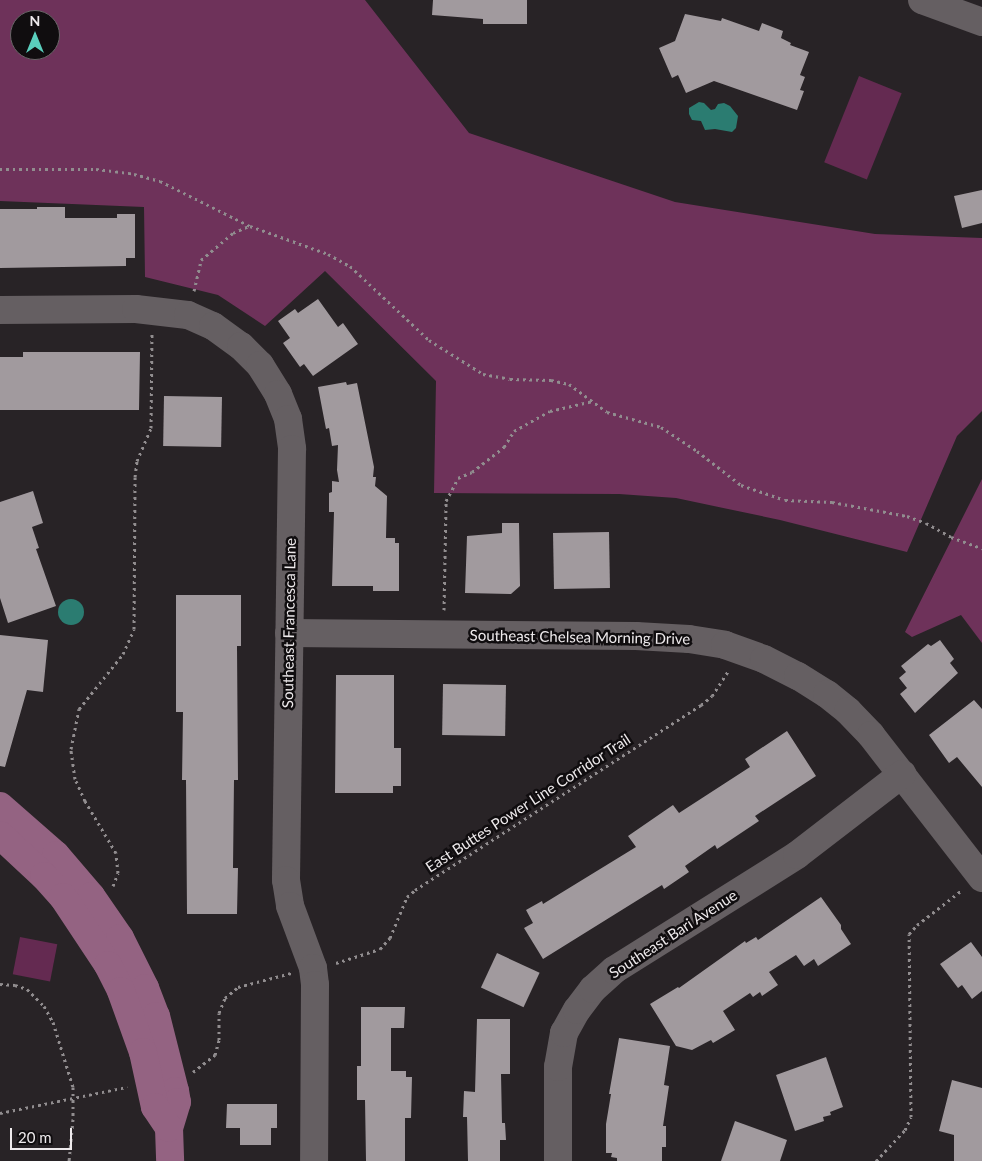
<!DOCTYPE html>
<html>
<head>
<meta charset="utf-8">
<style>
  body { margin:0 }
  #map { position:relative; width:982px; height:1161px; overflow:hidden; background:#282326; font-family:Lato,sans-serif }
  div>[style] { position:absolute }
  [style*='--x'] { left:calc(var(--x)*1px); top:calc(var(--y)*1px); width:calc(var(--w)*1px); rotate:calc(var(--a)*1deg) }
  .green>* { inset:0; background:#642a51; transform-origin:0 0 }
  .forest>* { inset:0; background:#6e325a }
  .water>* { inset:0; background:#2b7c71 }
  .round { border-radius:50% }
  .building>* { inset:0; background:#a19a9e; transform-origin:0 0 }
  .path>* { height:3px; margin-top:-1.5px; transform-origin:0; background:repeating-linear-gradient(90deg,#918d8f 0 2.5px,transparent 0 6.5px) }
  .minor>* { height:28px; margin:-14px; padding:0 14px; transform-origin:14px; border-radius:14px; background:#655f62 }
  .major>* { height:28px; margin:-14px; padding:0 14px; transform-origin:14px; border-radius:14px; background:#946382 }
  span { translate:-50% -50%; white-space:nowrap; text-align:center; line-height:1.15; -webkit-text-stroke:5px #100d0f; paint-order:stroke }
  .street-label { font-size:15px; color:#eeeaec }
  .north { position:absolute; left:10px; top:10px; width:50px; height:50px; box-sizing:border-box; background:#100d0f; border:1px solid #696567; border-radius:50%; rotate:0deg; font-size:14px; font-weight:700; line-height:20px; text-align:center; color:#eeeaec }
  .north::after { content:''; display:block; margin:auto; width:18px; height:22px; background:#5acebd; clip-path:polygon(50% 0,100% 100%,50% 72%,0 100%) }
  .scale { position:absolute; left:10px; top:1128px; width:62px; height:22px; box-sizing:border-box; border:2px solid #eeeaec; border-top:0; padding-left:6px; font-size:15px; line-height:18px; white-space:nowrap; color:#eeeaec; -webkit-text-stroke:4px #100d0f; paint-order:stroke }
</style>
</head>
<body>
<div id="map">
  <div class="green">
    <div style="left:859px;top:76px;width:46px;height:93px;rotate:22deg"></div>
    <div style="left:20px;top:937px;width:38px;height:38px;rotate:11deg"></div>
  </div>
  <div class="forest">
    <div style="clip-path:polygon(evenodd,0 0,365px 0,469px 133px,675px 202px,875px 234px,982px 238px,982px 411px,957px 436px,907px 552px,780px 520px,676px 498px,619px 494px,434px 493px,436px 381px,325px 271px,265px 326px,218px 295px,145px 277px,144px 207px,0 201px,0 0,20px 20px,50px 20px,50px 50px,20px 50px,20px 20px)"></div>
    <div style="clip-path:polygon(982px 479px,982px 643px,961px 615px,912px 637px,905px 632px)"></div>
  </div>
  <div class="water">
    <div style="clip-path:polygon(699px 102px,704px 103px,711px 110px,715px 109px,718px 104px,724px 103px,730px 106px,738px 116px,736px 128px,732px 132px,715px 129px,705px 130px,701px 121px,692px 120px,689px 114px,689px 108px)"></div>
    <div class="round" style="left:58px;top:599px;width:26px;height:26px"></div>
  </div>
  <div class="building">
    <div style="clip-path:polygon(433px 0,527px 0,527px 24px,483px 24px,483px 19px,432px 15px)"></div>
    <div style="clip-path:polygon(685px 14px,721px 21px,722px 18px,759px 31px,762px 23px,783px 31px,781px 38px,791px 43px,790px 45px,809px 52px,800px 75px,805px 77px,800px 90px,804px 91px,797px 110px,714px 81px,686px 93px,678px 75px,672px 78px,659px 48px,675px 41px)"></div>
    <div style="clip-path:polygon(982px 190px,982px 223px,962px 228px,954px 196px)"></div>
    <div style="clip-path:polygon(37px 207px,65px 207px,65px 218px,117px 218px,117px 214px,135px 214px,135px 258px,126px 258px,126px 266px,0 268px,0 209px,37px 209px)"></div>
    <div style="clip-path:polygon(318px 299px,338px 327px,343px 323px,358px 344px,313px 376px,304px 364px,300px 367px,283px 343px,290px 338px,278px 321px,295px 309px,298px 313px)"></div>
    <div style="clip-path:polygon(23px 352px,140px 352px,139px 410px,0 410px,0 357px,23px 357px)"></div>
    <div style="clip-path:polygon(346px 382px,347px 385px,357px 383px,374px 467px,373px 477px,376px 477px,375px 486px,387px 496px,386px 538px,395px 538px,395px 543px,399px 543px,399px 591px,373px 591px,373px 586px,332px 586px,334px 512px,329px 512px,329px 493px,332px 492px,332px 481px,339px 482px,337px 470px,338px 445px,332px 446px,329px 428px,326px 429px,318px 387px)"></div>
    <div style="left:164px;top:396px;width:58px;height:50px;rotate:1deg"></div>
    <div style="clip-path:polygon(33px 491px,43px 523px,32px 527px,39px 548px,36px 549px,56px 606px,8px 623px,0 598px,0 502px)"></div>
    <div style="clip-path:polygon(502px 523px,519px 523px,520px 586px,511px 594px,465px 593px,467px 536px,502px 533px)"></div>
    <div style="left:609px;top:532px;width:56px;height:56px;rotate:89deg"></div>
    <div style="clip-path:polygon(176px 595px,241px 595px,241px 646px,237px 646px,238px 780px,234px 780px,233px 868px,238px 868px,237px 914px,187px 914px,186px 780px,182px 780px,183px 712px,176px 712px)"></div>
    <div style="clip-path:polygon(0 635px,48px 640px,43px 692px,27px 690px,5px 767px,0 766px)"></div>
    <div style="clip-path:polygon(940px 640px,954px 659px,950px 663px,958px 673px,915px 713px,900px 694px,907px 688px,899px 678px,906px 672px,901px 666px,928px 644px,931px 646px)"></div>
    <div style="clip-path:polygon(336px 675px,394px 675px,394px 748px,401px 748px,401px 786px,393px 786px,393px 793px,335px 793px)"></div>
    <div style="left:443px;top:684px;width:63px;height:51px;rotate:1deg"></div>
    <div style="clip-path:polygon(974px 700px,982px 709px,982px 787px,957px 757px,949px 763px,929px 735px)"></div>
    <div style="clip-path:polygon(787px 731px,816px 776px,755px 816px,759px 821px,717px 849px,715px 845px,685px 866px,689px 872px,664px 889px,662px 885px,543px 959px,524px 928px,533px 923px,526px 910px,542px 901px,543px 904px,636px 847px,628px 836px,673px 805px,679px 813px,750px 767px,745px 759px)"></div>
    <div style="clip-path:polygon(821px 897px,841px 925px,841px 929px,851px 944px,818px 966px,814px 959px,804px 966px,796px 955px,769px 972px,778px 985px,762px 996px,760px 992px,753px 997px,750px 993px,723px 1011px,735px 1030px,713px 1043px,711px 1040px,692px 1050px,676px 1046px,650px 1004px,678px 987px,679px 988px,745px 941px,746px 943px,756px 937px,758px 940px)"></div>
    <div style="clip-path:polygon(971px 942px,982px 957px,982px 991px,972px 999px,962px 985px,958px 988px,940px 964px)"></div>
    <div style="left:497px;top:953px;width:47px;height:38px;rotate:25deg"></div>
    <div style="clip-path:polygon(361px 1007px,405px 1007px,404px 1028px,391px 1028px,391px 1071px,406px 1071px,406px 1077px,412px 1077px,411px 1118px,405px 1118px,405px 1161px,366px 1161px,365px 1100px,357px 1100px,357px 1066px,361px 1066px)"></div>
    <div style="clip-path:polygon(477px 1019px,510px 1019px,510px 1074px,501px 1074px,502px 1123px,505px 1123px,506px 1140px,500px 1140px,500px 1161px,468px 1161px,467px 1117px,463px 1117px,464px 1091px,475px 1092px)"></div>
    <div style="clip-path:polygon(619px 1038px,670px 1046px,664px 1085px,669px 1086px,663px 1126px,666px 1126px,666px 1147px,662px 1147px,662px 1161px,617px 1161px,617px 1158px,611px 1157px,612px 1153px,606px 1153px,606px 1124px,611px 1094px,609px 1094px)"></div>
    <div style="clip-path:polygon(826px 1057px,843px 1107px,830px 1112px,831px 1115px,823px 1117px,824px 1121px,795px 1131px,776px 1075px)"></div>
    <div style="clip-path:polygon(952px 1080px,982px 1088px,982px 1161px,954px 1161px,954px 1135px,939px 1131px)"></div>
    <div style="clip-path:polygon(227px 1104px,277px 1104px,277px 1128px,271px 1128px,271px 1145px,240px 1145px,240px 1128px,226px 1128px)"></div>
    <div style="clip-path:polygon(735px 1121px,787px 1140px,780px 1161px,721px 1161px)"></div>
  </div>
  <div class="path">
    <div style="--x:0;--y:169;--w:96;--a:0"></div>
    <div style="--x:96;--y:169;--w:38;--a:7"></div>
    <div style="--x:134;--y:174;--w:27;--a:15"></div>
    <div style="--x:160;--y:181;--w:101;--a:26.6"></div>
    <div style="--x:250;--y:226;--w:83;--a:19.7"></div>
    <div style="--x:328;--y:254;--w:25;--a:29"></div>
    <div style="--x:350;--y:266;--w:108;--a:43.1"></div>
    <div style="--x:429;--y:340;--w:64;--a:32.2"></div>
    <div style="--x:483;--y:374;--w:27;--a:10"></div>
    <div style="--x:510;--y:379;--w:41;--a:1.4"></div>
    <div style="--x:551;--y:380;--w:18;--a:13"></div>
    <div style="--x:569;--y:384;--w:47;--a:36.4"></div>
    <div style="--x:607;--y:412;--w:56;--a:15.5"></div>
    <div style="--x:661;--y:427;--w:43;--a:33.7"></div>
    <div style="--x:697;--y:451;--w:56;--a:37.7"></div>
    <div style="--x:741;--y:485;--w:46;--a:18.8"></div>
    <div style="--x:785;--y:500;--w:47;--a:2.4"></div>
    <div style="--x:832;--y:502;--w:76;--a:10.6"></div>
    <div style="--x:907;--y:516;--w:20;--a:20"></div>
    <div style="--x:926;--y:523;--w:29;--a:29"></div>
    <div style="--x:951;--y:537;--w:33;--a:20"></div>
    <div style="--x:194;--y:291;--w:32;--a:-77"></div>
    <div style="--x:201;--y:260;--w:42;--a:-40.2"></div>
    <div style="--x:233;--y:233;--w:17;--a:-24"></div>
    <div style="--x:444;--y:610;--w:109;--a:-88.9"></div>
    <div style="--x:446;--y:501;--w:26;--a:-62"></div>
    <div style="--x:458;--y:478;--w:15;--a:-23"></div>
    <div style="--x:472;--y:472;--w:41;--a:-38"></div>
    <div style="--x:504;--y:447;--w:19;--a:-58"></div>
    <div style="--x:514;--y:431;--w:41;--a:-29.1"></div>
    <div style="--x:550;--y:411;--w:44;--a:-13.1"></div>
    <div style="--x:113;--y:886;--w:14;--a:-69"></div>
    <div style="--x:118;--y:873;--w:20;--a:-96"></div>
    <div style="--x:116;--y:853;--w:61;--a:-120.8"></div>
    <div style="--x:85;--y:801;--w:24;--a:-114"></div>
    <div style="--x:75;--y:779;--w:30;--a:-98"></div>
    <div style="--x:71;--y:749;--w:41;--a:-78.7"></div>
    <div style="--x:79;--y:709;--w:70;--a:-51.3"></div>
    <div style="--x:123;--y:654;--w:27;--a:-66"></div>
    <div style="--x:134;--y:629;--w:152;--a:-89.6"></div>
    <div style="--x:135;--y:477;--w:16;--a:-83"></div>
    <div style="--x:137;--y:461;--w:36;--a:-67"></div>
    <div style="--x:151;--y:428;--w:94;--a:-89.4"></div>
    <div style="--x:336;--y:963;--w:46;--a:-17.7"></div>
    <div style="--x:380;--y:949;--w:15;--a:-48"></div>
    <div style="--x:390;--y:938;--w:44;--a:-67.5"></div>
    <div style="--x:407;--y:897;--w:11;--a:-41"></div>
    <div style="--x:415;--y:890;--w:341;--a:-32.9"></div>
    <div style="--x:701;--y:705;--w:14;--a:-39"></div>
    <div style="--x:712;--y:696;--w:30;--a:-57"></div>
    <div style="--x:0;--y:984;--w:15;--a:4"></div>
    <div style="--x:15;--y:985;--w:13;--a:18"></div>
    <div style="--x:27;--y:989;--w:24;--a:45"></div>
    <div style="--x:44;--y:1006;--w:18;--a:61"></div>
    <div style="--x:53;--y:1022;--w:68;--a:72.9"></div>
    <div style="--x:73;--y:1087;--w:32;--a:90"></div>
    <div style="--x:73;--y:1119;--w:42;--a:95.4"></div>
    <div style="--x:193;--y:1072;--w:28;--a:-38"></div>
    <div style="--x:215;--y:1055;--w:16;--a:-75"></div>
    <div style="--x:219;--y:1040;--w:27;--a:-90"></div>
    <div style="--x:219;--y:1013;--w:16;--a:-68"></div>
    <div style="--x:225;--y:998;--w:17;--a:-40"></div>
    <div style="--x:238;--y:987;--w:55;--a:-14.8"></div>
    <div style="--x:0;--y:1113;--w:130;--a:-11.6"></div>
    <div style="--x:876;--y:1161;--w:42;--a:-46.9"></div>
    <div style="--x:905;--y:1130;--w:14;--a:-65"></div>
    <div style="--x:911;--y:1117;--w:183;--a:-90.6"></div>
    <div style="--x:909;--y:934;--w:12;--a:-48"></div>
    <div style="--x:917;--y:925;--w:57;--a:-37.9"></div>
  </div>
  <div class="minor">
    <div style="--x:922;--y:0;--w:64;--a:20.1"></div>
    <div style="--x:0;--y:310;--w:136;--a:-0.4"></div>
    <div style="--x:136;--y:309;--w:52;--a:6.6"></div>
    <div style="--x:188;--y:315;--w:27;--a:24"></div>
    <div style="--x:213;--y:326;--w:34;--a:36"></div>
    <div style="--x:241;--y:346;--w:27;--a:45"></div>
    <div style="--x:260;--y:365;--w:34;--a:58"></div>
    <div style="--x:278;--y:394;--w:27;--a:68"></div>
    <div style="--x:288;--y:419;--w:30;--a:82"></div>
    <div style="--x:292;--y:449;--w:431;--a:90.8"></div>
    <div style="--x:286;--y:880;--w:26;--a:81"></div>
    <div style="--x:290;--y:906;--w:66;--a:69.6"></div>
    <div style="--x:313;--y:968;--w:17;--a:83"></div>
    <div style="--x:315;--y:985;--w:176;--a:90.3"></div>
    <div style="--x:289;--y:633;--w:347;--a:0.5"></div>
    <div style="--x:636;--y:636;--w:53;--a:3.2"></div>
    <div style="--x:689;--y:639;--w:36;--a:9"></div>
    <div style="--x:725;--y:645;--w:41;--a:19.7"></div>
    <div style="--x:764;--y:659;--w:38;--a:27"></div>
    <div style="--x:798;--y:676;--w:34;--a:32"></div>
    <div style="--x:827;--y:694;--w:27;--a:39"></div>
    <div style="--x:848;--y:711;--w:33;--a:46"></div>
    <div style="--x:871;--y:735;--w:181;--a:52.2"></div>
    <div style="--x:558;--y:1161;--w:94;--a:-90"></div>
    <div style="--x:558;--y:1067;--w:35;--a:-80"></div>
    <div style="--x:564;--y:1033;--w:26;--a:-61"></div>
    <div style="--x:577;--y:1010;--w:26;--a:-53"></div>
    <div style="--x:593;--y:989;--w:28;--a:-42"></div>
    <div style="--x:614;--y:970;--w:216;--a:-32.1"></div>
    <div style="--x:797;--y:855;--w:133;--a:-37.6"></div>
  </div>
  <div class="major">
    <div style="--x:0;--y:806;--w:74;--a:41.2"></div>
    <div style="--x:56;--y:855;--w:54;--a:49.5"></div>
    <div style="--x:91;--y:896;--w:51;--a:55.4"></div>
    <div style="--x:120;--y:938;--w:56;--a:63.4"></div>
    <div style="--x:145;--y:988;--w:30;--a:69"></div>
    <div style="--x:156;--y:1016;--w:77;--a:75.8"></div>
    <div style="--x:175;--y:1091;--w:11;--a:80"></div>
    <div style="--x:177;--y:1102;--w:27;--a:107"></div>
    <div style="--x:169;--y:1128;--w:33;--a:88"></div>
    <div style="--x:0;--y:835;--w:60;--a:43"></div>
    <div style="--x:44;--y:876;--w:28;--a:48"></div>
    <div style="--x:63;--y:897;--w:82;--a:56.5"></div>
    <div style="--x:108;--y:965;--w:29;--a:63"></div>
    <div style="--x:121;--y:991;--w:65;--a:70.2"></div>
    <div style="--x:143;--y:1052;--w:56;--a:77.7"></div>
    <div style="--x:155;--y:1107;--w:25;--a:56"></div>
  </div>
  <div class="street-label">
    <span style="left:289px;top:623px;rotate:-89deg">Southeast Francesca Lane</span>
    <span style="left:580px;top:637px;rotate:1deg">Southeast Chelsea Morning Drive</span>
    <span style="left:528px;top:803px;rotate:-33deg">East Buttes Power Line Corridor Trail</span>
    <span style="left:673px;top:934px;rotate:-33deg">Southeast Bari Avenue</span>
  </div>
  <div class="north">N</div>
  <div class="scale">20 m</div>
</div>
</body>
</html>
